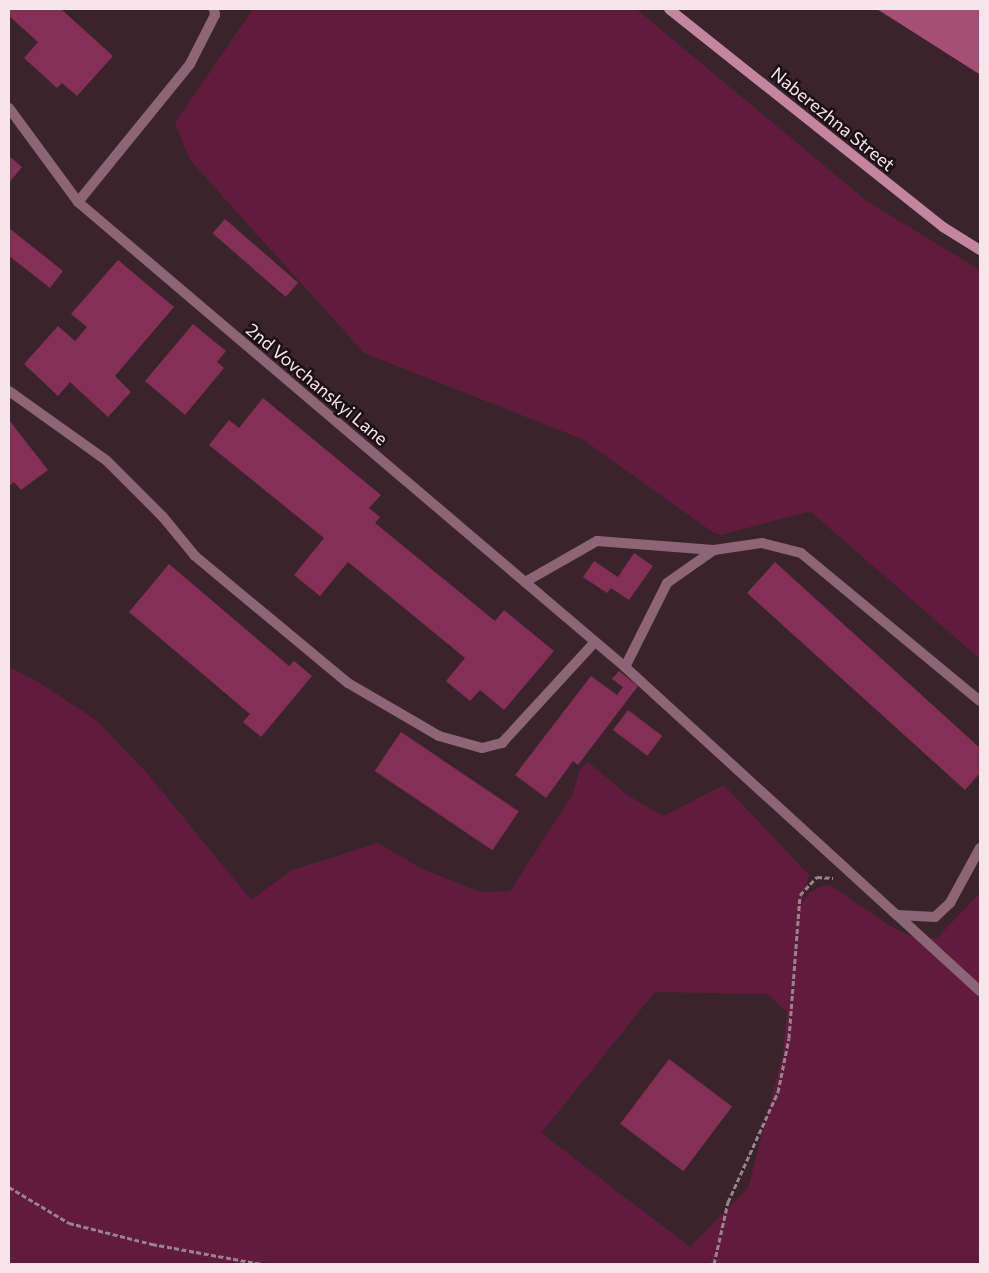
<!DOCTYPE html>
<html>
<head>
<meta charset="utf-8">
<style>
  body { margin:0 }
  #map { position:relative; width:989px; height:1273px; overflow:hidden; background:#3a242c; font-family:Commissioner,sans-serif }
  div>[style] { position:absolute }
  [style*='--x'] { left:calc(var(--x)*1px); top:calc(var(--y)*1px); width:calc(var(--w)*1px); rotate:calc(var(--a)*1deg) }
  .green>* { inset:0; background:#611c3d }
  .water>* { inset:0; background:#a54f75 }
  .building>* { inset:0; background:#832f56; transform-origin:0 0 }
  .path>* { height:3px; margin-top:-1.5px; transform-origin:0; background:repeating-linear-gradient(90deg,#98858c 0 5px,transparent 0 7.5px) }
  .lane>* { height:10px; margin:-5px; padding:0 5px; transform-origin:5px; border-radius:5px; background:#8d6675 }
  .secondary>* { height:10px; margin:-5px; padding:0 5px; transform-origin:5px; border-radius:5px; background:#c4869e }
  span { translate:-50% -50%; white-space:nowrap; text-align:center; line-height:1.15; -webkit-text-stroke:5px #1b1014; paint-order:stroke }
  .street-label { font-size:18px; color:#f6e6ec }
  .frame { position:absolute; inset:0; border:10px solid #f6e6ec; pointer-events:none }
</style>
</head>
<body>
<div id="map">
  <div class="green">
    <div style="clip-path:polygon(253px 9px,636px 9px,868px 202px,980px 270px,980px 659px,810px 511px,721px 535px,714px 533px,582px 439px,364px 353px,190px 160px,175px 123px)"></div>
    <div style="clip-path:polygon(evenodd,9px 667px,40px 683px,96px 720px,146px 772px,251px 900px,292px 870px,378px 843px,422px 869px,481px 892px,510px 891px,573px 794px,580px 769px,588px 762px,627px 795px,663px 816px,724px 785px,809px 875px,801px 905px,809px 893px,819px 887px,830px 885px,890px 926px,915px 938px,937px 938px,980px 893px,980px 1264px,9px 1264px,9px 667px,655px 992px,767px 994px,787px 1012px,783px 1054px,748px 1188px,690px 1247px,541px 1133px,655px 992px)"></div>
  </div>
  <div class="water">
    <div style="clip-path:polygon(877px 9px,980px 9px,980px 74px,976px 72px)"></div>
  </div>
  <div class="building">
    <div style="clip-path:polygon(9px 9px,61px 9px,113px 56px,77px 96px,62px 83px,57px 88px,24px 58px,38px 42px,9px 16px)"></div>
    <div style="clip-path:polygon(9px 156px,22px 167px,9px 183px)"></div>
    <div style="left:225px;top:219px;width:97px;height:19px;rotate:41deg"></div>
    <div style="clip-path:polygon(9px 228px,63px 271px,50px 288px,9px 256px)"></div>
    <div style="clip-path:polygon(118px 260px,174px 307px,115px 376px,131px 392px,108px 417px,70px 382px,58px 396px,24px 364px,58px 326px,75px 341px,87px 327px,71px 314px)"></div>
    <div style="clip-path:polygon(193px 324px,226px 351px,217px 362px,224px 368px,185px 415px,145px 381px)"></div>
    <div style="clip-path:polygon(263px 398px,381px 495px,369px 508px,380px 517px,375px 523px,495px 621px,504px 610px,554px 651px,504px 710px,480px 690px,470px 701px,446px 681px,465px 658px,348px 562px,320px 596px,294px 575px,324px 538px,209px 445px,229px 420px,239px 428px)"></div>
    <div style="clip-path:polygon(9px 420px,48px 470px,21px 490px,14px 482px,9px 486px)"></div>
    <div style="clip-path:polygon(634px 553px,653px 566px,629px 600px,611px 588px,607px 593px,583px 577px,594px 561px,618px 577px)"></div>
    <div style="clip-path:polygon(775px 562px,980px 748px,980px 773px,965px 790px,747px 593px)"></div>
    <div style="clip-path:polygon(169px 564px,289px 666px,294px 661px,312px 676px,261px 737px,243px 722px,250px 714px,129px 612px)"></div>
    <div style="clip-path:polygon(619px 671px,638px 686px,578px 765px,573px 761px,546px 798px,515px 775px,591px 676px,617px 695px,623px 687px,612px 679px)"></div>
    <div style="left:628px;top:710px;width:43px;height:25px;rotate:37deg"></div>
    <div style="left:401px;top:732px;width:142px;height:47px;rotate:34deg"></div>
    <div style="left:669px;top:1059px;width:79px;height:81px;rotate:37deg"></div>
  </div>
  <div class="path">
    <div style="--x:9;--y:1187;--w:70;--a:31"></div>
    <div style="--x:69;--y:1223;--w:86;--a:14.2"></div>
    <div style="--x:152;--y:1244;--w:112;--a:10.3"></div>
    <div style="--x:714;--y:1264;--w:64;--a:-77.3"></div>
    <div style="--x:728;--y:1202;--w:121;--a:-65.6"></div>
    <div style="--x:778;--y:1092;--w:55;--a:-78.5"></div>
    <div style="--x:789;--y:1038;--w:143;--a:-85.6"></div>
    <div style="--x:800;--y:895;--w:25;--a:-47"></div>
    <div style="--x:817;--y:877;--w:16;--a:4"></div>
  </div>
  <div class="lane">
    <div style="--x:9;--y:108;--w:117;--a:53.7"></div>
    <div style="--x:78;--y:202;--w:718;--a:40.37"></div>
    <div style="--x:625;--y:667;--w:368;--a:42.4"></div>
    <div style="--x:897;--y:915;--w:38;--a:3"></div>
    <div style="--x:935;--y:917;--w:21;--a:-43"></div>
    <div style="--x:950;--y:903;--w:63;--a:-61.4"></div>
    <div style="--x:78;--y:202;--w:178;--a:-50.9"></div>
    <div style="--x:190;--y:64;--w:55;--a:-63"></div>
    <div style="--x:215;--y:15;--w:6;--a:-99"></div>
    <div style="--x:9;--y:391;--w:120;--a:35.5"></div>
    <div style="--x:107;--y:461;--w:79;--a:45"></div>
    <div style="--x:163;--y:517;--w:50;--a:50.6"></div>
    <div style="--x:195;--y:556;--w:199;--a:39.7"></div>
    <div style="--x:348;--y:683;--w:105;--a:30.2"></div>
    <div style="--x:439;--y:736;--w:45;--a:15.6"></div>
    <div style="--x:482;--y:748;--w:21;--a:-14"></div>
    <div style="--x:502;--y:743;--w:137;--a:-47.4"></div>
    <div style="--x:525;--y:582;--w:83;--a:-29.7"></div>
    <div style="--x:597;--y:541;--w:117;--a:4.4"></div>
    <div style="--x:625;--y:667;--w:94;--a:-63.4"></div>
    <div style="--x:667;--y:583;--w:57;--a:-35.1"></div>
    <div style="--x:714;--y:550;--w:49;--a:-8.3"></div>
    <div style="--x:762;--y:543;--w:40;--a:14.4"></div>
    <div style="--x:801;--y:553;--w:232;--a:39.6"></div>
    <div style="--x:897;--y:915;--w:113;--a:42.5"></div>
  </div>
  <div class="secondary">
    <div style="--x:669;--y:9;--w:350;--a:38.5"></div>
    <div style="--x:943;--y:227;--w:44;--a:31.9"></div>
  </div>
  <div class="street-label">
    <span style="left:833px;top:119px;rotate:39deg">Naberezhna Street</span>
    <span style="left:317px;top:384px;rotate:40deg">2nd Vovchanskyi Lane</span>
  </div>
  <div class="frame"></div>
</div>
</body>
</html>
